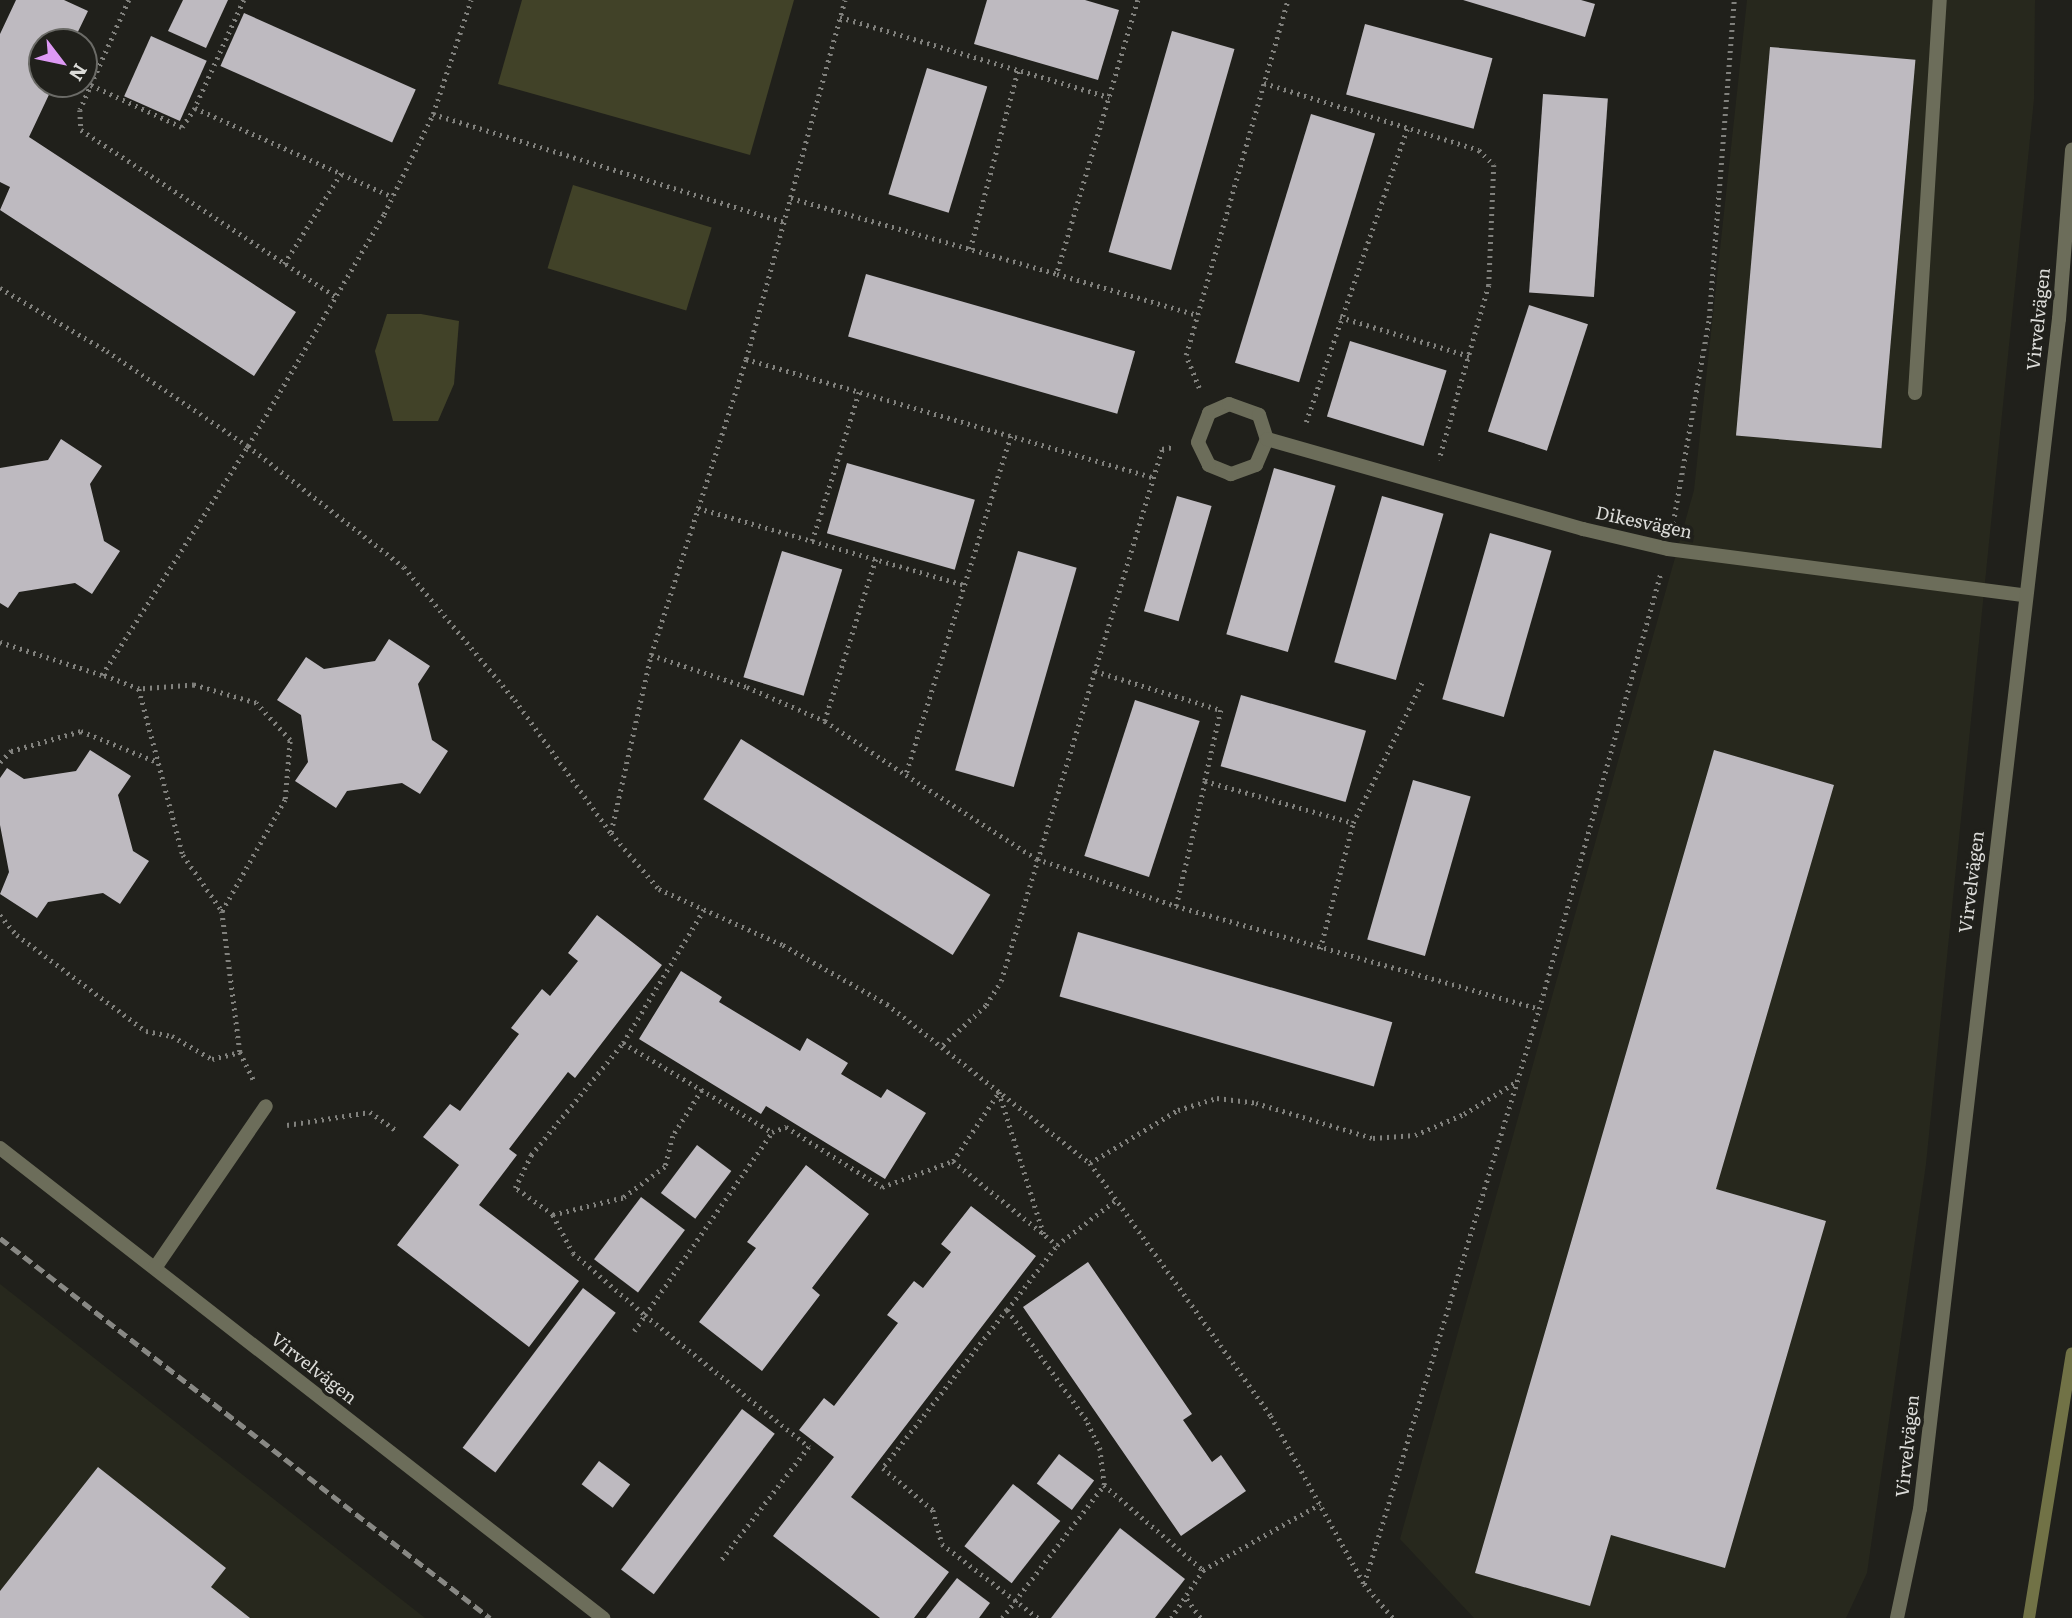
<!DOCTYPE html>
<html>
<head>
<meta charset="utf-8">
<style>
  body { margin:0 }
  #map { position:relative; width:2072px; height:1618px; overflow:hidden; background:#20201b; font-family:Literata,serif }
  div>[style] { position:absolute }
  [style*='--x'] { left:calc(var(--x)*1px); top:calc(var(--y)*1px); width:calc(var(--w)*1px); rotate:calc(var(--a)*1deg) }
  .built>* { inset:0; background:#27281d }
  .green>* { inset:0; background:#414228; transform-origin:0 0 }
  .stream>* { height:12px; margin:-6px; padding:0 6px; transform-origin:6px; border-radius:6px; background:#717246 }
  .building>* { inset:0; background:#bebac0; transform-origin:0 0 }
  .path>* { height:4.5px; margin-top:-2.25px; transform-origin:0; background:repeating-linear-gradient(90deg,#81817d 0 2px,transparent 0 7px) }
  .lane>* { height:14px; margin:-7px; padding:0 7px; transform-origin:7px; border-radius:7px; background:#6c6d5a }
  .street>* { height:14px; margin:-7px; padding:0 7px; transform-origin:7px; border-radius:7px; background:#6c6d5a }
  .rail>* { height:5px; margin-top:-2.5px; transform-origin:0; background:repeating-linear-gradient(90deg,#888884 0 10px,transparent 0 15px) }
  span { translate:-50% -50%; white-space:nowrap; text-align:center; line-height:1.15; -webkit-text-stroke:7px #20201b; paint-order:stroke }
  .street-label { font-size:18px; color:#dbdbd8 }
  .north { position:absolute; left:28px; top:28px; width:70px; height:70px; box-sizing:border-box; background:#20201b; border:2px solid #6b6b67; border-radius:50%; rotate:122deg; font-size:19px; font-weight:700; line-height:28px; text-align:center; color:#dbdbd8 }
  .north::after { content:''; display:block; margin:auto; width:24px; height:32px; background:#dd99f4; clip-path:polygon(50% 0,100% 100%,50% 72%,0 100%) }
</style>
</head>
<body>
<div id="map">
  <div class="built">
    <div style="clip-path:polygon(1747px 0,2035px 0,2034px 99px,1926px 1164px,1867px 1573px,1846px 1618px,1474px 1618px,1400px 1539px,1694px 490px)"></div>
    <div style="clip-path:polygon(0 1284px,425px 1618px,0 1618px)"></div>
  </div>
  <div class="green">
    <div style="clip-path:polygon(522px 0,794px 0,750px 155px,498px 84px)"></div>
    <div style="left:573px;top:185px;width:145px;height:87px;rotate:17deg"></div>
    <div style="clip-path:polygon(387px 314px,421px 314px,459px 321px,454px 384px,438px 421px,393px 421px,375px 351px)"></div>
  </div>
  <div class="stream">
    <div style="--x:2029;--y:1618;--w:268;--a:-80.8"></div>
  </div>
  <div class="building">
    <div style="clip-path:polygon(16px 0,64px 0,88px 11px,73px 42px,42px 42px,42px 84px,54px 84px,29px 137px,296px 312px,254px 376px,0 210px,10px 187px,0 182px,0 34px)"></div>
    <div style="clip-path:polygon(183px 0,228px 0,206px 48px,168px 31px)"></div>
    <div style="clip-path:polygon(987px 0,1085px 0,1119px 10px,1098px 80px,974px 44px)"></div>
    <div style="clip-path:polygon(1463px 0,1581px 0,1595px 4px,1585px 37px)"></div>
    <div style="left:244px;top:13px;width:188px;height:58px;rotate:24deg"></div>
    <div style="left:1365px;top:24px;width:132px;height:73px;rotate:15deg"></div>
    <div style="left:1172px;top:31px;width:65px;height:230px;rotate:16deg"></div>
    <div style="left:151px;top:36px;width:61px;height:66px;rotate:24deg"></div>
    <div style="left:1770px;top:47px;width:146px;height:390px;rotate:5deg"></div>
    <div style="left:927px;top:68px;width:63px;height:132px;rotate:17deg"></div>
    <div style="left:1543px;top:94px;width:65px;height:199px;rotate:4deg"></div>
    <div style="left:1311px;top:114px;width:67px;height:260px;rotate:17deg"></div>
    <div style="left:866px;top:274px;width:280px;height:65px;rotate:16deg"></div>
    <div style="left:1529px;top:305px;width:62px;height:133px;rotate:18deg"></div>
    <div style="left:1350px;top:341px;width:101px;height:79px;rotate:17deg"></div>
    <div style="clip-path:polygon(61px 439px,102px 466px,90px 484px,104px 541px,120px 551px,92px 594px,75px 583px,19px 592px,8px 608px,0 603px,0 468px,48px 460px)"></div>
    <div style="left:847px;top:463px;width:133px;height:73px;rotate:16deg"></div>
    <div style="left:1274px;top:468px;width:64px;height:173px;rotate:16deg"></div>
    <div style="left:1177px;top:496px;width:36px;height:120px;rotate:16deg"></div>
    <div style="left:1382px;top:496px;width:64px;height:173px;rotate:16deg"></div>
    <div style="left:1490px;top:533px;width:64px;height:173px;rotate:16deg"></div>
    <div style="left:782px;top:551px;width:63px;height:132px;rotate:17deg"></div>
    <div style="left:1018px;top:551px;width:61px;height:228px;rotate:16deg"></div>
    <div style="clip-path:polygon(389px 639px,430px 666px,418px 684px,432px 740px,448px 751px,420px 794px,402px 783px,347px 791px,336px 808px,295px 781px,308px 762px,301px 715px,277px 700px,306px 657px,324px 669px,375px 661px)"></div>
    <div style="left:1241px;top:695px;width:130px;height:74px;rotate:16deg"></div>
    <div style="left:1135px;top:700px;width:68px;height:164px;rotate:18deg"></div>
    <div style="left:741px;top:739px;width:294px;height:71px;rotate:32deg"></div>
    <div style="clip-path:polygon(90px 750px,131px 776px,118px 795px,133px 851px,149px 861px,120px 904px,103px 893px,48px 902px,37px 918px,0 894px,9px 872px,0 825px,0 778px,7px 768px,24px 779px,76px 771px)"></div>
    <div style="clip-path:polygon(1714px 750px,1834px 785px,1716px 1189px,1826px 1221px,1725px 1568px,1611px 1535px,1590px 1606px,1475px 1573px)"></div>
    <div style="left:1413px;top:780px;width:60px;height:166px;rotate:16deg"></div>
    <div style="clip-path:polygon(597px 915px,662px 965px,575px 1078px,568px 1072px,509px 1149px,517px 1155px,479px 1205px,579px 1281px,529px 1347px,397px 1245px,459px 1165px,423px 1137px,450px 1104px,460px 1111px,519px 1034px,511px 1028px,542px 989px,550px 996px,578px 961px,568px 953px)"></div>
    <div style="left:1078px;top:932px;width:327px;height:67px;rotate:16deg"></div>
    <div style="clip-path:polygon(681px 971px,722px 997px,719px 1002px,800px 1051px,807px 1038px,848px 1063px,841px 1074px,881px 1098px,887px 1089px,926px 1113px,885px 1179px,766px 1106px,761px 1114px,639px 1039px)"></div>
    <div style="left:697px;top:1145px;width:43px;height:60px;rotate:37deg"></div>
    <div style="clip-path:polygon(806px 1165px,869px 1214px,812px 1288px,820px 1295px,762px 1371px,699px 1322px,756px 1248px,747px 1242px)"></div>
    <div style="left:641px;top:1197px;width:55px;height:78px;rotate:37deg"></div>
    <div style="clip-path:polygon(971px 1206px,1036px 1256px,851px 1497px,949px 1572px,914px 1618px,880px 1618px,773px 1536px,834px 1457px,799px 1430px,824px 1398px,834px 1406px,898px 1323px,887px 1315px,914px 1281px,923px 1288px,951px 1252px,941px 1244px)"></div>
    <div style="clip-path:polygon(1088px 1262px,1192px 1414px,1183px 1420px,1212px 1462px,1221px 1455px,1246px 1491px,1181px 1536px,1023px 1307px)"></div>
    <div style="left:583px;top:1288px;width:41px;height:200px;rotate:37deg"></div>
    <div style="left:742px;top:1409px;width:41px;height:201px;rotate:37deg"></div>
    <div style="left:1059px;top:1454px;width:44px;height:37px;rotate:37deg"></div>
    <div style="left:599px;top:1461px;width:39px;height:29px;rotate:37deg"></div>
    <div style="clip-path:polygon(98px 1467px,226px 1568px,211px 1587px,250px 1618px,0 1618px,0 1591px)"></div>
    <div style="left:1013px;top:1484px;width:60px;height:79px;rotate:38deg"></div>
    <div style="clip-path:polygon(1120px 1528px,1185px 1579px,1155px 1618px,1051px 1618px)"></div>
    <div style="clip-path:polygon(957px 1578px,990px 1603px,979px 1618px,926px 1618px)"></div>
  </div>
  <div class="path">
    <div style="--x:129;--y:0;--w:120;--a:114"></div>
    <div style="--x:80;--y:110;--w:20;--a:87"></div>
    <div style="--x:81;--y:130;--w:305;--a:33.2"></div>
    <div style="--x:244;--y:0;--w:119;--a:114.4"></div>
    <div style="--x:195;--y:108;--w:217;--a:24.2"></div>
    <div style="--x:1138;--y:0;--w:286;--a:106.5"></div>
    <div style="--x:1057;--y:274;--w:146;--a:16.3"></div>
    <div style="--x:840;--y:17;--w:281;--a:16.6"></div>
    <div style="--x:1264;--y:83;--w:225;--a:17.3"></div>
    <div style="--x:1479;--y:150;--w:21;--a:45"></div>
    <div style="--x:1494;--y:165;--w:120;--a:92.4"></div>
    <div style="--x:1489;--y:285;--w:182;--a:105.9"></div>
    <div style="--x:91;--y:85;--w:100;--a:24.8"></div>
    <div style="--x:182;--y:127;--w:23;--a:-56"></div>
    <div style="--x:433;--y:114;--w:367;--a:17.1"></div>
    <div style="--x:791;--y:198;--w:277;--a:15.9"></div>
    <div style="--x:970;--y:249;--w:185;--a:-75"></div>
    <div style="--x:284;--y:264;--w:107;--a:-57.9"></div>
    <div style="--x:0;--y:288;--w:124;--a:30.5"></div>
    <div style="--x:107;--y:351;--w:170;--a:34"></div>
    <div style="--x:248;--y:446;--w:197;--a:37.8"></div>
    <div style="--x:404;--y:567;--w:173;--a:50.2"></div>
    <div style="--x:515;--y:700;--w:164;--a:54.2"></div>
    <div style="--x:611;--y:833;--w:74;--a:49.4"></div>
    <div style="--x:659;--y:889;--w:136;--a:24.3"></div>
    <div style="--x:783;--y:945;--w:120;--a:29.6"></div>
    <div style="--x:887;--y:1004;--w:258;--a:38.1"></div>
    <div style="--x:1090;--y:1163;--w:311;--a:54.4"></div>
    <div style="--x:1271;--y:1416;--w:192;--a:61"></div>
    <div style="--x:1364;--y:1584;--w:45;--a:49.5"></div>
    <div style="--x:1340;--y:317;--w:135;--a:16.8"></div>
    <div style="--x:746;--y:359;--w:424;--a:16.2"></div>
    <div style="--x:1199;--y:388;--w:35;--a:-112"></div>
    <div style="--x:1186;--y:355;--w:369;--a:-74"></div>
    <div style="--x:1306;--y:422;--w:311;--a:-71"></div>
    <div style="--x:1011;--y:436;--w:355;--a:107.2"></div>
    <div style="--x:906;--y:775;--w:156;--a:32.7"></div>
    <div style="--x:1037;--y:859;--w:147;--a:18.7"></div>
    <div style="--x:1176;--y:906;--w:377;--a:15.8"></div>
    <div style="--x:698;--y:508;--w:278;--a:16.1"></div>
    <div style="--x:1673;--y:523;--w:208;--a:-80"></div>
    <div style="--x:1709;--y:318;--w:319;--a:-85.5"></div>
    <div style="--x:812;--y:541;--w:156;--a:-72.5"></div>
    <div style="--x:876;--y:559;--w:170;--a:107.5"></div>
    <div style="--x:825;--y:721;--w:97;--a:33.7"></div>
    <div style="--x:0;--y:642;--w:107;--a:17.9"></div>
    <div style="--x:651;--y:655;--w:101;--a:18.4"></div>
    <div style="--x:747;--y:687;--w:85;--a:23.6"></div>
    <div style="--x:1095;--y:671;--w:132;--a:17.2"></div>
    <div style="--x:1221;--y:710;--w:73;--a:102.7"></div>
    <div style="--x:139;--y:689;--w:172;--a:75.2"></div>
    <div style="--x:183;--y:855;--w:68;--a:55.1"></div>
    <div style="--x:222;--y:911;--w:142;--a:82.7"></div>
    <div style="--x:240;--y:1052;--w:34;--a:64"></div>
    <div style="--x:0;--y:762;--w:16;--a:-45"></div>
    <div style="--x:11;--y:751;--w:73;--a:-15.9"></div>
    <div style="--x:81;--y:731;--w:80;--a:22.1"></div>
    <div style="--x:611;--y:832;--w:181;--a:-77.3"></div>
    <div style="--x:651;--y:655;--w:311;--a:-72.2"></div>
    <div style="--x:746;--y:359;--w:372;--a:-74.6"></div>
    <div style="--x:1176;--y:906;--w:128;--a:-76.9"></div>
    <div style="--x:1205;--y:781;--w:154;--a:15.8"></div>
    <div style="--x:222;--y:911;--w:129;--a:-60.6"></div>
    <div style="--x:285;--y:799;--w:59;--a:-85.2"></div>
    <div style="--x:290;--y:740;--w:50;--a:-132.6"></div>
    <div style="--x:256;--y:703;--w:65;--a:-163.8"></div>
    <div style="--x:194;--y:685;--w:55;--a:175.8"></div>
    <div style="--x:139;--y:689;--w:40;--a:-159"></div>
    <div style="--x:102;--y:675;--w:272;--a:-57.5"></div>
    <div style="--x:248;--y:446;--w:269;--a:-59.6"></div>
    <div style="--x:384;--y:214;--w:111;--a:-63.9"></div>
    <div style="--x:433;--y:114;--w:120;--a:-71.6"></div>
    <div style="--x:0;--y:915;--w:26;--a:50"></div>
    <div style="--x:17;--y:935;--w:161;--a:36.7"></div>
    <div style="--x:146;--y:1031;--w:26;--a:11"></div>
    <div style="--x:172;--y:1036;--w:46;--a:29.9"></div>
    <div style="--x:212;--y:1059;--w:29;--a:-14"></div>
    <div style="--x:1320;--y:949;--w:130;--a:-75.3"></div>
    <div style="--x:1353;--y:823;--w:159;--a:-63.9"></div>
    <div style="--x:623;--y:1043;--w:174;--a:30.9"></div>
    <div style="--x:943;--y:1045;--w:59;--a:-42.9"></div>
    <div style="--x:986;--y:1005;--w:28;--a:-58"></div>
    <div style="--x:1001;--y:981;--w:556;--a:-73.16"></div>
    <div style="--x:1162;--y:449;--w:11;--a:-10"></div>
    <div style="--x:702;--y:1090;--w:54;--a:122.2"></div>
    <div style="--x:673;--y:1136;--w:32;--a:104"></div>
    <div style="--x:665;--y:1167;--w:52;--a:143.6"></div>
    <div style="--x:623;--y:1198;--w:72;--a:166.3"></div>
    <div style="--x:553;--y:1215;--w:47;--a:-144.6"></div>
    <div style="--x:515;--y:1188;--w:37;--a:-64"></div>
    <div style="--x:531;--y:1155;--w:145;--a:-50.6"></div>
    <div style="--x:623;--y:1043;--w:157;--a:-58.8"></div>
    <div style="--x:287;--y:1125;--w:84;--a:-8.9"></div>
    <div style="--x:370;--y:1112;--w:33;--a:35"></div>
    <div style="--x:953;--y:1161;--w:134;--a:38.9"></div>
    <div style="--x:1090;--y:1163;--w:103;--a:-31.1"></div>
    <div style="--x:1178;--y:1110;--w:41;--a:-17.1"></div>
    <div style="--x:1217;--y:1098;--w:39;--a:7"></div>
    <div style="--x:1256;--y:1103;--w:122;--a:16.7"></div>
    <div style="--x:1373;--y:1138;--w:42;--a:-4.1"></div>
    <div style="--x:1415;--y:1135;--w:53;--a:-23.2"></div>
    <div style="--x:1464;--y:1114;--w:61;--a:-31.6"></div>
    <div style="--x:553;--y:1215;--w:43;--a:62.2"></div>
    <div style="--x:573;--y:1253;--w:95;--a:40.7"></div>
    <div style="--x:645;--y:1315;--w:223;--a:-55.2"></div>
    <div style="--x:772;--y:1132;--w:15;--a:-20"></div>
    <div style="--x:786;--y:1127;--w:113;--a:32"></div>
    <div style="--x:882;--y:1187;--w:76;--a:-20.1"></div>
    <div style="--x:953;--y:1161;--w:83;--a:-56.3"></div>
    <div style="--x:999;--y:1092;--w:150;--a:72.5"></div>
    <div style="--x:1007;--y:1310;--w:201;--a:128.1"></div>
    <div style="--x:883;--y:1468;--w:65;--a:40"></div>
    <div style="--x:933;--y:1510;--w:35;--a:75"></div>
    <div style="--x:942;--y:1544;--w:121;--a:37.6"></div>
    <div style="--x:634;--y:1331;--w:19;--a:-55"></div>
    <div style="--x:645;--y:1315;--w:211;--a:38.8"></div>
    <div style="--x:809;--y:1447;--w:144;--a:127.7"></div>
    <div style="--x:1104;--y:1485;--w:35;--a:-97"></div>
    <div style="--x:1100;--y:1450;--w:33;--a:-115"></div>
    <div style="--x:1086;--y:1420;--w:135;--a:-125.7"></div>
    <div style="--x:1007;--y:1310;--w:82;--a:-52.4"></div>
    <div style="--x:1057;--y:1245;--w:74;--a:-37.3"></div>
    <div style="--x:1364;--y:1584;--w:601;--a:-73.07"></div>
    <div style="--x:1539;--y:1009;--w:453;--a:-74.4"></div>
    <div style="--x:1187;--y:1599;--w:24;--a:54"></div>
    <div style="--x:1002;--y:1618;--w:168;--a:-52.5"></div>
    <div style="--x:1104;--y:1485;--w:130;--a:40.6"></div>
    <div style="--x:1171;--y:1618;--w:58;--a:-56.3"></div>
    <div style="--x:1203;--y:1570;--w:134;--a:-29.4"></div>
  </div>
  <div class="lane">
    <div style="--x:1915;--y:393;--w:394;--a:-86.4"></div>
  </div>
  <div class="street">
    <div style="--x:1267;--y:439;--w:28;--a:113"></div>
    <div style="--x:1256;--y:465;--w:27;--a:160"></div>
    <div style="--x:1231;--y:474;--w:24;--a:-158"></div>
    <div style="--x:1209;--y:465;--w:25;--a:-116"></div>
    <div style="--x:1198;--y:442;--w:31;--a:-69"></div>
    <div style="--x:1209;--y:413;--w:22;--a:-24"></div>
    <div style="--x:1229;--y:404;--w:32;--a:20"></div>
    <div style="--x:1259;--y:415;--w:25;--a:72"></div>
    <div style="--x:1267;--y:439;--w:329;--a:15.9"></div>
    <div style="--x:1583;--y:529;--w:87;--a:13.2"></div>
    <div style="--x:1668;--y:549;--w:358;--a:7.4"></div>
    <div style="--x:0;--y:1148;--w:765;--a:37.93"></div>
    <div style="--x:155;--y:1268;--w:196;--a:-55.6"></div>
    <div style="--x:1897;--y:1618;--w:111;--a:-78.1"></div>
    <div style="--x:1920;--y:1509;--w:1198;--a:-83.34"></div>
    <div style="--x:2059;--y:319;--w:170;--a:-85.6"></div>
  </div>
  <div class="rail">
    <div style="--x:0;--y:1238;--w:620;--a:37.79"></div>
  </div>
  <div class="street-label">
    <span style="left:2038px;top:319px;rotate:-84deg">Virvelvägen</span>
    <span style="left:1644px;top:522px;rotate:12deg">Dikesvägen</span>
    <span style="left:1971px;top:882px;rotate:-83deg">Virvelvägen</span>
    <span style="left:314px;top:1368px;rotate:38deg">Virvelvägen</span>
    <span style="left:1907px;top:1446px;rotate:-84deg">Virvelvägen</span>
  </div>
  <div class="north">N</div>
</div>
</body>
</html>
